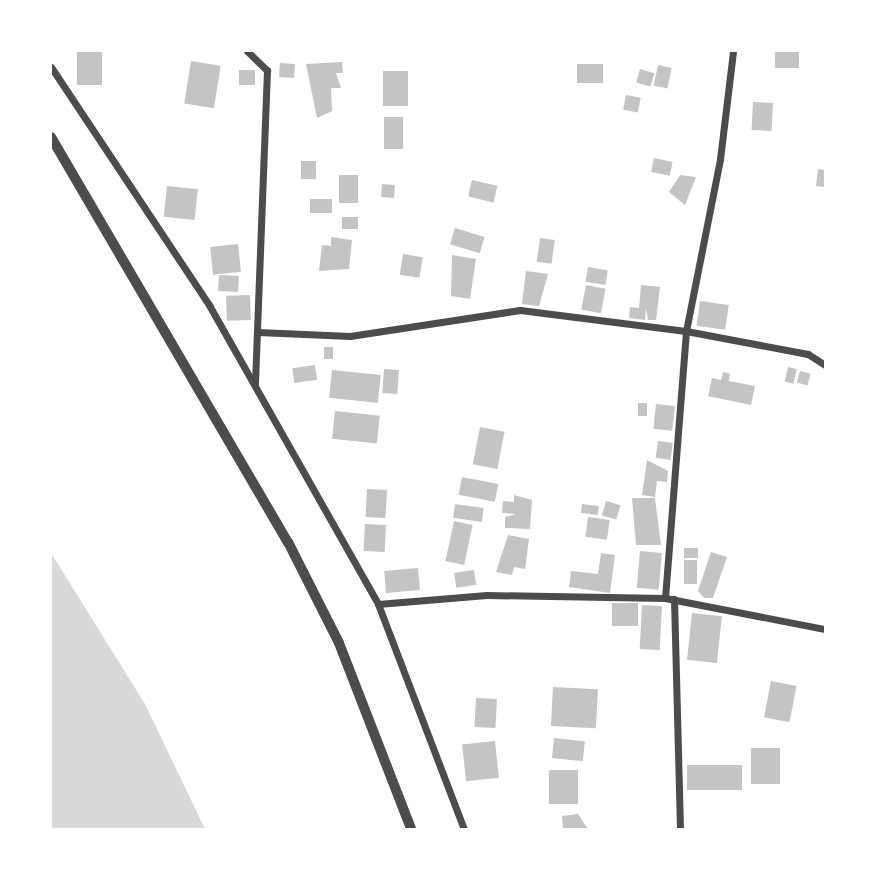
<!DOCTYPE html>
<html>
<head>
<meta charset="utf-8">
<style>
  body { margin:0 }
  #map { position:relative; width:876px; height:880px; overflow:hidden; background:#fff; font-family:Lato,sans-serif }
  div>[style] { position:absolute }
  [style*='--x'] { left:calc(var(--x)*1px); top:calc(var(--y)*1px); width:calc(var(--w)*1px); rotate:calc(var(--a)*1deg) }
  .water>* { inset:0; background:#d9d9d9 }
  .building>* { inset:0; background:#c4c4c4; transform-origin:0 0 }
  .minor>* { height:7px; margin:-3.5px; padding:0 3.5px; transform-origin:3.5px; border-radius:3.5px; background:#4c4c4c }
  .tertiary>* { height:10px; margin:-5px; padding:0 5px; transform-origin:5px; border-radius:5px; background:#4c4c4c }
  span { translate:-50% -50%; white-space:nowrap; text-align:center; line-height:1.15; -webkit-text-stroke:7px #fff; paint-order:stroke }
  .frame { position:absolute; inset:0; border:52px solid #fff; pointer-events:none }
</style>
</head>
<body>
<div id="map">
  <div class="water">
    <div style="clip-path:polygon(51px 553px,145px 704px,205px 829px,51px 829px)"></div>
  </div>
  <div class="building">
    <div style="left:77px;top:51px;width:25px;height:34px"></div>
    <div style="left:775px;top:51px;width:24px;height:17px"></div>
    <div style="left:191px;top:61px;width:30px;height:43px;rotate:9deg"></div>
    <div style="clip-path:polygon(342px 62px,343px 73px,336px 73px,341px 88px,331px 88px,332px 111px,317px 118px,306px 64px)"></div>
    <div style="left:280px;top:63px;width:15px;height:14px;rotate:4deg"></div>
    <div style="left:603px;top:64px;width:19px;height:26px;rotate:90deg"></div>
    <div style="left:658px;top:65px;width:14px;height:21px;rotate:12deg"></div>
    <div style="left:640px;top:69px;width:15px;height:14px;rotate:16deg"></div>
    <div style="left:239px;top:70px;width:16px;height:15px"></div>
    <div style="left:383px;top:71px;width:25px;height:35px"></div>
    <div style="left:626px;top:95px;width:15px;height:15px;rotate:11deg"></div>
    <div style="left:753px;top:102px;width:20px;height:28px;rotate:3deg"></div>
    <div style="left:384px;top:117px;width:19px;height:32px"></div>
    <div style="left:654px;top:158px;width:19px;height:14px;rotate:12deg"></div>
    <div style="left:301px;top:161px;width:15px;height:18px"></div>
    <div style="clip-path:polygon(818px 169px,825px 170px,825px 187px,816px 186px)"></div>
    <div style="left:339px;top:175px;width:19px;height:28px"></div>
    <div style="clip-path:polygon(680px 175px,696px 177px,685px 205px,669px 192px)"></div>
    <div style="left:472px;top:180px;width:26px;height:17px;rotate:13deg"></div>
    <div style="left:382px;top:184px;width:13px;height:13px;rotate:4deg"></div>
    <div style="left:167px;top:186px;width:31px;height:31px;rotate:6deg"></div>
    <div style="left:310px;top:199px;width:22px;height:14px"></div>
    <div style="left:342px;top:217px;width:16px;height:12px"></div>
    <div style="left:455px;top:228px;width:31px;height:17px;rotate:17deg"></div>
    <div style="clip-path:polygon(331px 237px,352px 240px,349px 269px,319px 271px,322px 245px,331px 246px)"></div>
    <div style="left:540px;top:238px;width:15px;height:24px;rotate:8deg"></div>
    <div style="left:238px;top:244px;width:28px;height:28px;rotate:84deg"></div>
    <div style="left:403px;top:254px;width:20px;height:21px;rotate:9deg"></div>
    <div style="clip-path:polygon(452px 255px,476px 259px,470px 299px,451px 296px)"></div>
    <div style="left:588px;top:267px;width:20px;height:15px;rotate:9deg"></div>
    <div style="clip-path:polygon(526px 271px,548px 274px,539px 306px,522px 304px)"></div>
    <div style="left:219px;top:275px;width:20px;height:16px;rotate:3deg"></div>
    <div style="left:586px;top:285px;width:20px;height:25px;rotate:11deg"></div>
    <div style="clip-path:polygon(641px 285px,660px 287px,656px 320px,648px 320px,646px 308px,645px 320px,629px 318px,630px 307px,639px 308px)"></div>
    <div style="left:250px;top:295px;width:25px;height:24px;rotate:88deg"></div>
    <div style="left:700px;top:301px;width:29px;height:25px;rotate:8deg"></div>
    <div style="left:324px;top:347px;width:9px;height:12px"></div>
    <div style="left:315px;top:365px;width:15px;height:23px;rotate:82deg"></div>
    <div style="left:788px;top:367px;width:9px;height:15px;rotate:13deg"></div>
    <div style="left:384px;top:369px;width:15px;height:24px;rotate:4deg"></div>
    <div style="left:332px;top:370px;width:49px;height:28px;rotate:6deg"></div>
    <div style="left:800px;top:371px;width:11px;height:12px;rotate:15deg"></div>
    <div style="clip-path:polygon(723px 372px,730px 374px,729px 381px,755px 386px,751px 405px,708px 396px,712px 378px,721px 380px)"></div>
    <div style="left:638px;top:403px;width:9px;height:13px"></div>
    <div style="left:656px;top:404px;width:19px;height:25px;rotate:6deg"></div>
    <div style="left:335px;top:411px;width:45px;height:28px;rotate:6deg"></div>
    <div style="left:480px;top:427px;width:25px;height:38px;rotate:11deg"></div>
    <div style="left:658px;top:441px;width:15px;height:17px;rotate:8deg"></div>
    <div style="clip-path:polygon(647px 460px,668px 471px,667px 482px,657px 481px,655px 497px,642px 495px)"></div>
    <div style="left:462px;top:477px;width:37px;height:18px;rotate:11deg"></div>
    <div style="left:367px;top:489px;width:20px;height:28px;rotate:3deg"></div>
    <div style="clip-path:polygon(514px 495px,532px 500px,530px 529px,505px 528px,505px 517px,516px 514px,502px 513px,503px 501px,514px 502px)"></div>
    <div style="clip-path:polygon(632px 498px,655px 498px,661px 545px,636px 545px)"></div>
    <div style="left:606px;top:501px;width:15px;height:15px;rotate:16deg"></div>
    <div style="left:455px;top:504px;width:29px;height:14px;rotate:8deg"></div>
    <div style="left:582px;top:504px;width:17px;height:9px;rotate:7deg"></div>
    <div style="left:588px;top:517px;width:22px;height:20px;rotate:8deg"></div>
    <div style="left:454px;top:521px;width:19px;height:41px;rotate:12deg"></div>
    <div style="left:365px;top:524px;width:21px;height:27px;rotate:3deg"></div>
    <div style="clip-path:polygon(508px 535px,529px 539px,525px 569px,514px 567px,512px 575px,496px 572px)"></div>
    <div style="left:684px;top:548px;width:14px;height:10px"></div>
    <div style="left:640px;top:551px;width:22px;height:37px;rotate:5deg"></div>
    <div style="clip-path:polygon(711px 552px,727px 557px,713px 598px,704px 598px,698px 591px)"></div>
    <div style="clip-path:polygon(601px 553px,615px 555px,610px 593px,569px 587px,571px 571px,598px 574px)"></div>
    <div style="left:684px;top:560px;width:13px;height:24px"></div>
    <div style="left:418px;top:568px;width:22px;height:34px;rotate:85deg"></div>
    <div style="left:474px;top:570px;width:15px;height:20px;rotate:82deg"></div>
    <div style="left:638px;top:603px;width:23px;height:26px;rotate:90deg"></div>
    <div style="left:642px;top:605px;width:20px;height:44px;rotate:3deg"></div>
    <div style="left:692px;top:613px;width:30px;height:47px;rotate:6deg"></div>
    <div style="left:771px;top:681px;width:26px;height:37px;rotate:11deg"></div>
    <div style="left:553px;top:687px;width:45px;height:39px;rotate:3deg"></div>
    <div style="left:476px;top:698px;width:21px;height:29px;rotate:3deg"></div>
    <div style="left:554px;top:738px;width:31px;height:20px;rotate:6deg"></div>
    <div style="left:495px;top:741px;width:37px;height:33px;rotate:84deg"></div>
    <div style="left:751px;top:748px;width:29px;height:36px"></div>
    <div style="left:687px;top:765px;width:55px;height:25px"></div>
    <div style="left:578px;top:770px;width:34px;height:29px;rotate:90deg"></div>
    <div style="clip-path:polygon(578px 814px,588px 829px,563px 829px,562px 816px)"></div>
  </div>
  <div class="minor">
    <div style="--x:247;--y:51;--w:28;--a:44"></div>
    <div style="--x:267;--y:70;--w:313;--a:92.2"></div>
    <div style="--x:51;--y:67;--w:286;--a:56.4"></div>
    <div style="--x:209;--y:305;--w:343;--a:60.5"></div>
    <div style="--x:378;--y:604;--w:241;--a:69.1"></div>
    <div style="--x:258;--y:332;--w:92;--a:2.5"></div>
    <div style="--x:350;--y:336;--w:172;--a:-8.7"></div>
    <div style="--x:520;--y:310;--w:167;--a:7.2"></div>
    <div style="--x:686;--y:331;--w:124;--a:10.7"></div>
    <div style="--x:808;--y:354;--w:20;--a:33"></div>
    <div style="--x:665;--y:598;--w:268;--a:-85.5"></div>
    <div style="--x:686;--y:331;--w:175;--a:-78.8"></div>
    <div style="--x:720;--y:159;--w:109;--a:-83.1"></div>
    <div style="--x:674;--y:599;--w:230;--a:88.5"></div>
    <div style="--x:378;--y:604;--w:109;--a:-4.7"></div>
    <div style="--x:487;--y:595;--w:178;--a:1"></div>
    <div style="--x:665;--y:598;--w:163;--a:11"></div>
  </div>
  <div class="tertiary">
    <div style="--x:51;--y:137;--w:469;--a:59.7"></div>
    <div style="--x:288;--y:542;--w:113;--a:63.2"></div>
    <div style="--x:339;--y:643;--w:199;--a:68.8"></div>
  </div>
  <div class="frame"></div>
</div>
</body>
</html>
